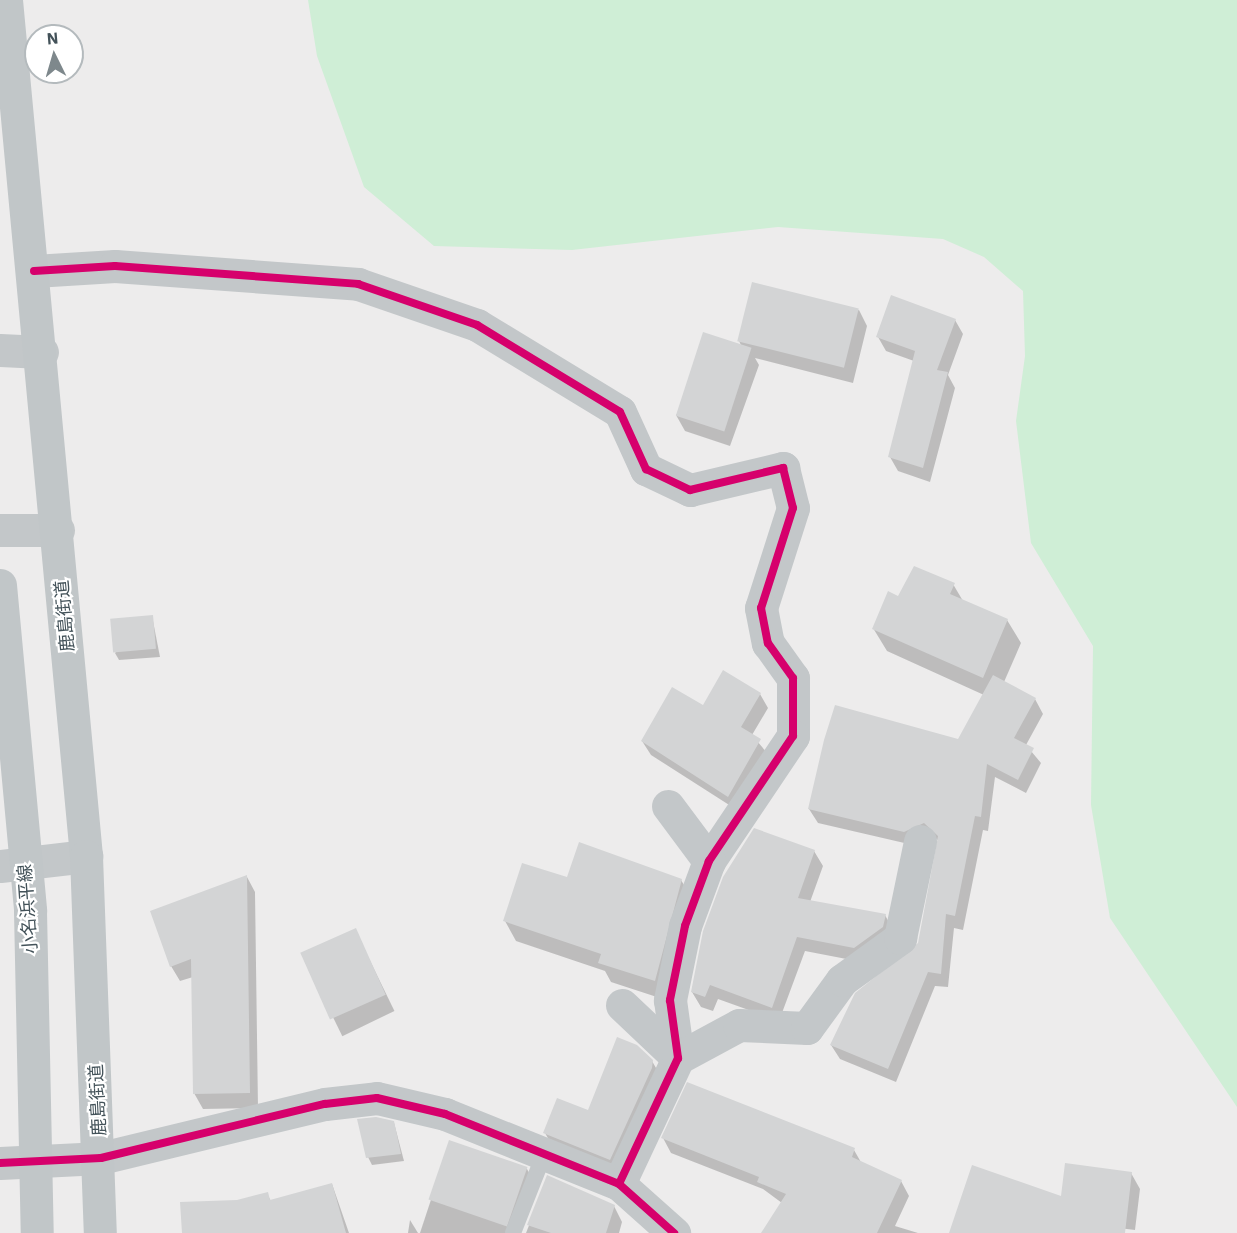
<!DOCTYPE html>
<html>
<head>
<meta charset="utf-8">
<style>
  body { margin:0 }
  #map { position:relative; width:1237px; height:1233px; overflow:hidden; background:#edecec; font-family:"IBM Plex Sans","Noto Sans JP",sans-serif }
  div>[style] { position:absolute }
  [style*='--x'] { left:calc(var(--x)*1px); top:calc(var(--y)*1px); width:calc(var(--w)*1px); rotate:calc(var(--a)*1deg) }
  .green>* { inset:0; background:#cfeed6 }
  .shadow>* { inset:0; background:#0003; transform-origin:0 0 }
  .building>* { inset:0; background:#d3d4d5; transform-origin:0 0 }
  .lane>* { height:16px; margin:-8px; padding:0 8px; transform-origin:8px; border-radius:8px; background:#c3c7c9 }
  .street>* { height:33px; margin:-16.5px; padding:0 16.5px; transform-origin:16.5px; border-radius:16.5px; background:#c3c7c9 }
  .primary>* { height:33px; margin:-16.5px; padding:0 16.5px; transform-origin:16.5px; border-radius:16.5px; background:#c1c6c8 }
  .cycleway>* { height:8px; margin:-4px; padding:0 4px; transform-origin:4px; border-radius:4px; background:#d6006c }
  span { translate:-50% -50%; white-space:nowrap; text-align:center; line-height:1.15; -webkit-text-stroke:4.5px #fff; paint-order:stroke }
  .street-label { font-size:18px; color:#435259 }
  .north { position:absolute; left:24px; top:24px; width:60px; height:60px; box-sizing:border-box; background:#fff; border:2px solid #b4babd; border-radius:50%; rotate:355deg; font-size:16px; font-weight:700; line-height:24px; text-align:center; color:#435259 }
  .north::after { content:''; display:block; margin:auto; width:21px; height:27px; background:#7e888c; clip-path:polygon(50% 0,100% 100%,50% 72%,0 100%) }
</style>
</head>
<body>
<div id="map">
  <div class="green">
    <div style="clip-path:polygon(308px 0,1237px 0,1237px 1107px,1110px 918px,1091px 805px,1093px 646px,1031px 543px,1016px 421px,1025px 356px,1023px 291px,984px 257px,943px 239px,778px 227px,572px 250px,434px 246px,364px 187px,317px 56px)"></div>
  </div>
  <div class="shadow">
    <div style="clip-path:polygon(859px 310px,867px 326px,853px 383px,755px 358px,759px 365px,730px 446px,685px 431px,676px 415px,742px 347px,739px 341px)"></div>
    <div style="clip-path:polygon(955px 320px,963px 334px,948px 375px,955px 388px,930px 482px,898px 471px,890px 457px,914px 361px,886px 351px,878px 337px)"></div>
    <div style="clip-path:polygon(953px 584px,963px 601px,1007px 620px,1021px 643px,1004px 682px,1035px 699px,1043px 714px,1026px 745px,1041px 763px,1026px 793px,995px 777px,988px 831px,983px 830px,963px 930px,954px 928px,948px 987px,935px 986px,896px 1082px,840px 1059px,831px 1045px,919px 943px,940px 842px,933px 836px,913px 845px,818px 823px,809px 809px,959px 741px,984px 695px,887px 651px,873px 628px,898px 598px)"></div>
    <div style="clip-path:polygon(152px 616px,160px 657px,119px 660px,115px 653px)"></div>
    <div style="clip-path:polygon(760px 694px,768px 708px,752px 735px,768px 754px,737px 810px,651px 755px,642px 741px,703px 707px)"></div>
    <div style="clip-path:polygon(814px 851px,823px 866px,810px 902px,885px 915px,893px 930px,862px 962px,805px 951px,779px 1021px,718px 999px,713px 1011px,701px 1007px,692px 992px)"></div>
    <div style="clip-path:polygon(247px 877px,255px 892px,258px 1108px,203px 1109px,194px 1093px,193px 977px,180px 981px,171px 966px)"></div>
    <div style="clip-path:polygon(568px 879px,681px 880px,693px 900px,666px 1000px,611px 982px,605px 971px,516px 941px,505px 921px)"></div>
    <div style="left:355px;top:930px;width:90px;height:58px;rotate:64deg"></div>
    <div style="clip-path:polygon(652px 1061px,660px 1075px,618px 1173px,553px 1147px,545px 1133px,588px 1112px)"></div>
    <div style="clip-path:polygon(394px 1123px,404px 1161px,372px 1165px,368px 1157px)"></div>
    <div style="clip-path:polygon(663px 1138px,854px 1150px,862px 1164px,901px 1181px,909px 1196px,895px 1226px,918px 1233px,763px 1233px,782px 1203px,763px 1189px,671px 1153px)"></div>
    <div style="clip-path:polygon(450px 1142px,527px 1169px,535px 1184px,516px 1233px,420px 1233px)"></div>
    <div style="clip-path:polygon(1131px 1173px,1140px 1189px,1135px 1230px,1094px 1225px,1093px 1233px,992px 1233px)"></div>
    <div style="clip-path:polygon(548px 1177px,614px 1206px,622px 1222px,619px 1233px,526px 1233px)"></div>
    <div style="clip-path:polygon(332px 1184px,349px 1233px,184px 1233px,237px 1201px,267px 1194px,271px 1201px)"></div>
    <div style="clip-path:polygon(410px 1220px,418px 1233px,408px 1233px)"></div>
  </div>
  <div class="building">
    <div style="left:752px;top:282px;width:110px;height:61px;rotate:14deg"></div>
    <div style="clip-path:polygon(891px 295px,956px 319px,937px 370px,948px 372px,923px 468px,888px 457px,915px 351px,876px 337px)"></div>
    <div style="left:703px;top:332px;width:51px;height:88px;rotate:18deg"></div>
    <div style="clip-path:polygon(914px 566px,955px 583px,950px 594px,1008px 619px,983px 678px,872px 629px,888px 591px,898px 596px)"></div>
    <div style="left:153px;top:615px;width:34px;height:43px;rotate:85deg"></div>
    <div style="clip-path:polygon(723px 670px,761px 693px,741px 727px,761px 739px,728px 797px,641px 741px,672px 687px,703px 705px)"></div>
    <div style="clip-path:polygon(993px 675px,1036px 698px,1014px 738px,1034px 748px,1018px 780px,987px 764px,981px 817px,975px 816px,955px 916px,946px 914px,941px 974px,928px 972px,888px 1069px,830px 1045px,855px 993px,918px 943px,938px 836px,924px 823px,904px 832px,808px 809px,824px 740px,835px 705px,958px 739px)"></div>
    <div style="clip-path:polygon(754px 828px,815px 850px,798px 898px,886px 914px,883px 927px,854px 948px,797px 937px,772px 1008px,710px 985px,705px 997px,691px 992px,703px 931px,723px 877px)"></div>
    <div style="clip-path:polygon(579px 842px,682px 879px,655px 981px,598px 963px,601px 954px,503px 921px,522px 863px,567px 877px)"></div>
    <div style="clip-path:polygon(247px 875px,250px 1093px,193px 1094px,191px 959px,170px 967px,150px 911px)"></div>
    <div style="left:356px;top:928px;width:73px;height:61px;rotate:66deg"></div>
    <div style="clip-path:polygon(617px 1037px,637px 1045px,653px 1060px,652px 1068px,610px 1160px,543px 1133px,557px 1098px,588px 1110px)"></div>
    <div style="clip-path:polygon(687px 1082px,855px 1148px,852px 1157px,902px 1180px,877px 1233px,761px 1233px,786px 1194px,757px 1182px,759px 1177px,661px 1138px)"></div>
    <div style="clip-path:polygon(376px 1117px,394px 1121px,401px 1154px,366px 1158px,357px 1119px)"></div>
    <div style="left:449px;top:1140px;width:83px;height:63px;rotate:19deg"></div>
    <div style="clip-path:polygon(1065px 1163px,1132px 1172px,1125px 1233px,949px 1233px,972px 1165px,1061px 1196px)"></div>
    <div style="clip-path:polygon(547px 1175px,615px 1205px,606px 1233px,551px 1233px,527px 1225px)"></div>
    <div style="clip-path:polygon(332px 1183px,346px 1233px,182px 1233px,180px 1202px,237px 1200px,268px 1192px,270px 1200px)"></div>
  </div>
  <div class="lane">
    <div style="--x:513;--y:1233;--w:82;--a:-68.5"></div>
  </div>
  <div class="street">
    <div style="--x:34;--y:271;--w:81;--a:-3.5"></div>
    <div style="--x:115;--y:266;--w:244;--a:4.2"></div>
    <div style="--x:358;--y:284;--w:126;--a:19"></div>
    <div style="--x:477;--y:325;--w:167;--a:31.3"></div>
    <div style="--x:620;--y:412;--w:63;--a:65.5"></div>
    <div style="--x:646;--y:469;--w:49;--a:25.5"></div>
    <div style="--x:690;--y:490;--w:96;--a:-13.3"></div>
    <div style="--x:783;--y:468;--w:41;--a:76"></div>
    <div style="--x:793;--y:508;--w:105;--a:107.7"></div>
    <div style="--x:761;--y:608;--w:36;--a:79"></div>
    <div style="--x:768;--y:643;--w:43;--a:54.5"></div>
    <div style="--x:793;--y:678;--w:58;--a:90"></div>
    <div style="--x:793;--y:736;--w:151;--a:123.9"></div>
    <div style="--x:709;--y:861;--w:69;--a:110.3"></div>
    <div style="--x:685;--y:926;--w:76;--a:101.5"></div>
    <div style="--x:670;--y:1000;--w:59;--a:82.1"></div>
    <div style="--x:678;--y:1058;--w:139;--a:115.1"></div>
    <div style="--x:0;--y:350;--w:42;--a:2.7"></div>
    <div style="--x:0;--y:530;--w:58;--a:0"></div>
    <div style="--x:668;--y:806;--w:69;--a:53.3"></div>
    <div style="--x:0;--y:866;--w:87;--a:-6.6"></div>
    <div style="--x:622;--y:1005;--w:77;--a:43.4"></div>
    <div style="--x:678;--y:1058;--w:69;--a:-28.4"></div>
    <div style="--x:739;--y:1025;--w:68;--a:2.5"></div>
    <div style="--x:807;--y:1028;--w:59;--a:-53.9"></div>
    <div style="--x:842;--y:980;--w:72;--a:-35.9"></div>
    <div style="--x:900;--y:938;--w:99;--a:-78.3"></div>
    <div style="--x:0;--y:1163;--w:101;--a:-2.8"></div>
    <div style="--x:101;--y:1158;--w:230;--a:-13.6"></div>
    <div style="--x:325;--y:1104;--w:52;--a:-6.6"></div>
    <div style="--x:377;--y:1098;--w:70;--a:13.2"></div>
    <div style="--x:445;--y:1114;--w:188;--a:21.9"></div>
    <div style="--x:619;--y:1184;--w:74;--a:41.7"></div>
  </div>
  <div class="primary">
    <div style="--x:6;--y:0;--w:860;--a:84.66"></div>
    <div style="--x:86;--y:856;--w:377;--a:87.9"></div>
    <div style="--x:0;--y:585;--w:327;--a:84.7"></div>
    <div style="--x:30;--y:911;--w:322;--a:88.8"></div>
  </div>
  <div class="cycleway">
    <div style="--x:34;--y:271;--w:81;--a:-3.5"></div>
    <div style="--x:115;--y:266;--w:244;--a:4.2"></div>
    <div style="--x:358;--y:284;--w:126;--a:19"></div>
    <div style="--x:477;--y:325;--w:167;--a:31.3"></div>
    <div style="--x:620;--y:412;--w:63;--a:65.5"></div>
    <div style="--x:646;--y:469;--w:49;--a:25.5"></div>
    <div style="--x:690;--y:490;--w:96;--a:-13.3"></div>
    <div style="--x:783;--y:468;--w:41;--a:76"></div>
    <div style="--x:793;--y:508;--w:105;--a:107.7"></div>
    <div style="--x:761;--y:608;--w:36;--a:79"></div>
    <div style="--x:768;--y:643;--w:43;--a:54.5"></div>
    <div style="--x:793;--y:678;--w:58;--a:90"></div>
    <div style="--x:793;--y:736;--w:151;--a:123.9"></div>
    <div style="--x:709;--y:861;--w:69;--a:110.3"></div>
    <div style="--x:685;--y:926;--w:76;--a:101.5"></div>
    <div style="--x:670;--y:1000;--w:59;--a:82.1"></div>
    <div style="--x:678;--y:1058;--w:139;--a:115.1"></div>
    <div style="--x:0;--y:1163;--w:101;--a:-2.8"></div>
    <div style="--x:101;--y:1158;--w:230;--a:-13.6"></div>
    <div style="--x:325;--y:1104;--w:52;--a:-6.6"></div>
    <div style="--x:377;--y:1098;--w:70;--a:13.2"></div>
    <div style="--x:445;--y:1114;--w:188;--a:21.9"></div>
    <div style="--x:619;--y:1184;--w:74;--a:41.7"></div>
  </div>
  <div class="street-label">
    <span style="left:65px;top:616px;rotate:-95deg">鹿島街道</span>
    <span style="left:28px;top:909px;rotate:-94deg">小名浜平線</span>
    <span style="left:98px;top:1100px;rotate:-93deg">鹿島街道</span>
  </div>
  <div class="north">N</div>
</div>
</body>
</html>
